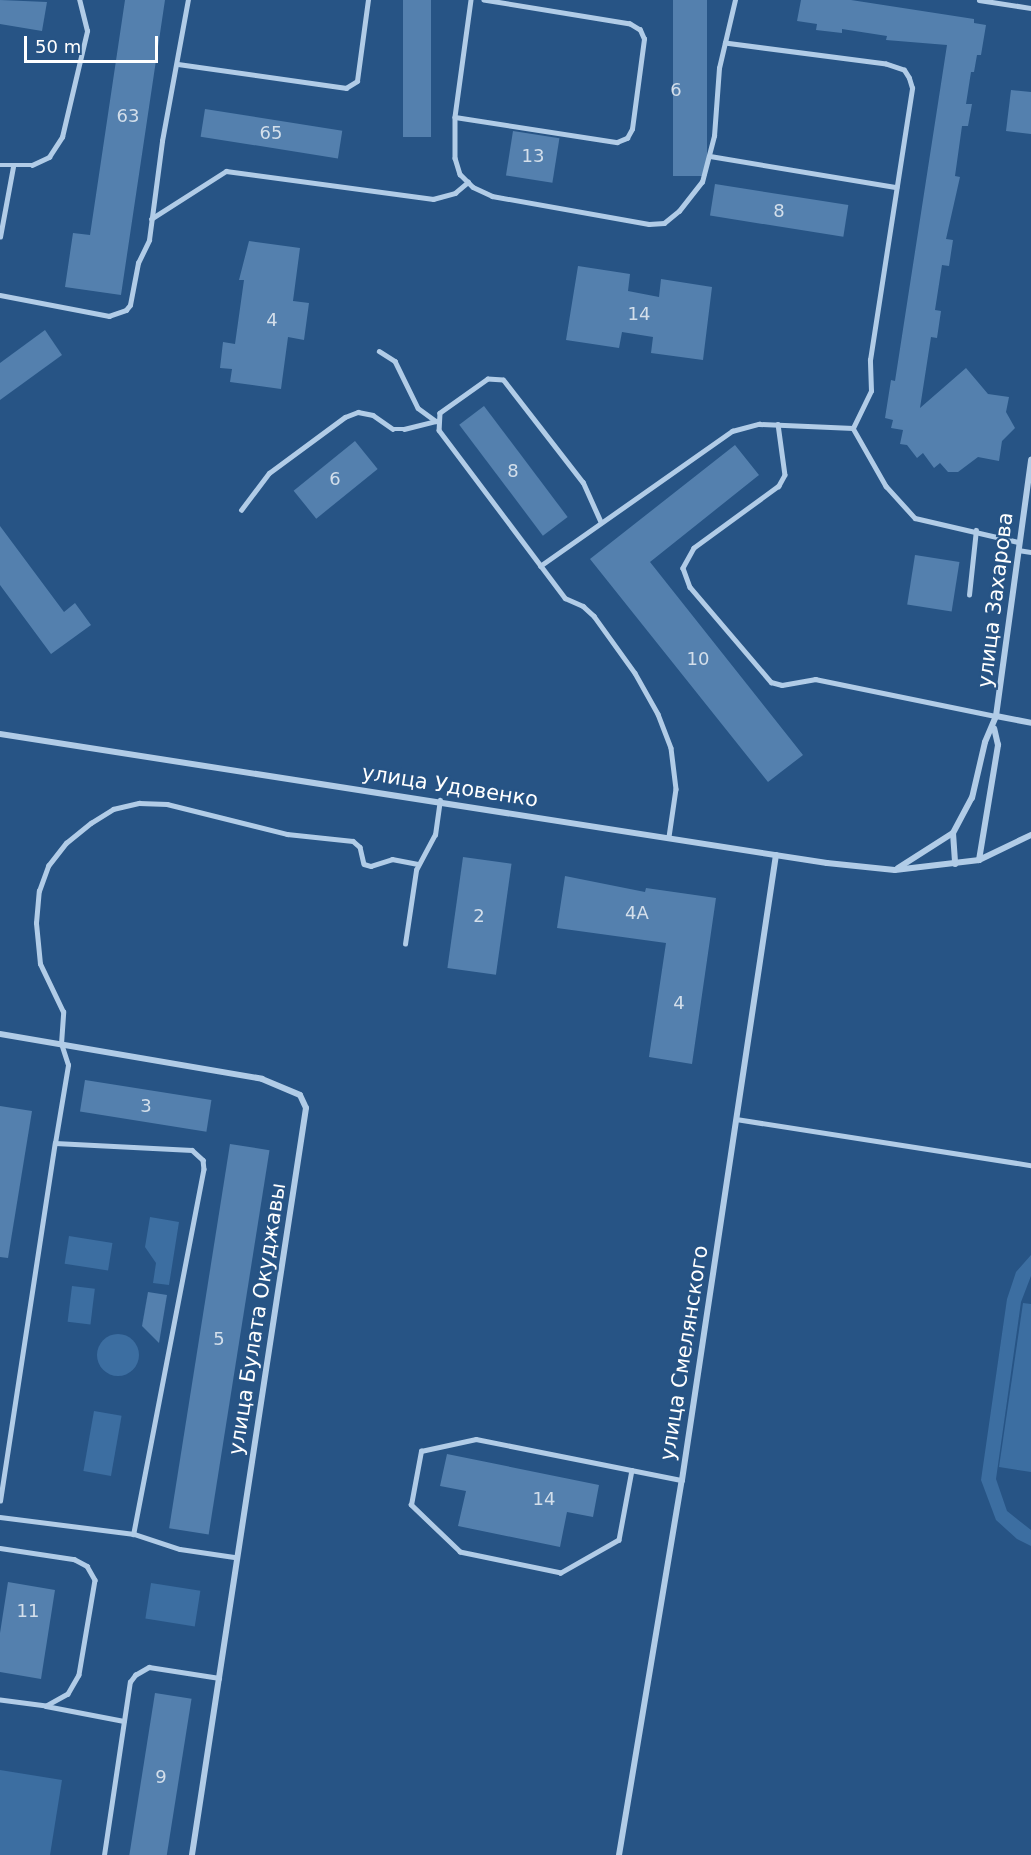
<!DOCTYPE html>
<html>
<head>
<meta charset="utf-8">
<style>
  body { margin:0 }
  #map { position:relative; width:1031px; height:1855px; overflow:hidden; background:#275485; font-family:"DejaVu Sans",sans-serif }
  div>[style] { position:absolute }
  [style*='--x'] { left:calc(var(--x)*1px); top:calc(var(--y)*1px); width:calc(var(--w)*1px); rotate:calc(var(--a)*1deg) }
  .green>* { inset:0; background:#3c6ea1; transform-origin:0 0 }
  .round { border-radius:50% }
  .building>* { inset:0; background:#5480ae; transform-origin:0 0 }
  .service>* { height:4.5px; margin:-2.25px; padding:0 2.25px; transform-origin:2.25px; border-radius:2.25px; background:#b1cce7 }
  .minor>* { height:6px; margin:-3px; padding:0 3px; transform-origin:3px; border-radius:3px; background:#b1cce7 }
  span { translate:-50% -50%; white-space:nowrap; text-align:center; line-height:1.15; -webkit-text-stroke:4.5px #275485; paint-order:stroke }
  .number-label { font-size:18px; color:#d4dfeb }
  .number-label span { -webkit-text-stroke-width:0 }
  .street-label { font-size:21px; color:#fff }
  .scale { position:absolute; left:24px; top:36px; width:134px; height:27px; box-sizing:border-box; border:3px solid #fff; border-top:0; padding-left:8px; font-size:18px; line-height:21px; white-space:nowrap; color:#fff; -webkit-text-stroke:4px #275485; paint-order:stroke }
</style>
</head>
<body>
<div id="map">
  <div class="green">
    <div style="clip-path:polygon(150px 1217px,179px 1222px,169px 1285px,153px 1283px,156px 1263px,145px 1247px)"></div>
    <div style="left:69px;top:1236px;width:44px;height:28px;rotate:9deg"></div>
    <div style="clip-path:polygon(1031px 1255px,1031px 1276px,1021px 1302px,996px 1479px,1007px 1511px,1031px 1530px,1031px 1546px,1017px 1539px,996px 1520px,981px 1480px,1007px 1299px,1016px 1272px)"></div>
    <div style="left:72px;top:1286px;width:23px;height:36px;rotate:7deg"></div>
    <div style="clip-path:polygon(1023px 1303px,1031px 1304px,1031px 1472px,999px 1467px)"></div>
    <div class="round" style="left:97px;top:1334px;width:42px;height:42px"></div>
    <div style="left:94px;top:1411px;width:28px;height:61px;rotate:10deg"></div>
    <div style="left:151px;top:1583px;width:50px;height:36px;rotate:9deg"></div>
    <div style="clip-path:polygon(0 1770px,62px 1780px,50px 1855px,0 1855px)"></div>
  </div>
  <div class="building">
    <div style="clip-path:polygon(0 0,47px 2px,42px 31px,0 24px)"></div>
    <div style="clip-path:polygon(125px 0,165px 0,121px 295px,65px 287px,73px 233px,90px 235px)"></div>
    <div style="left:403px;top:0;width:28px;height:137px"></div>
    <div style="left:673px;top:0;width:34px;height:176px"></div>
    <div style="clip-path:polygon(801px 0,851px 0,974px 19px,974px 23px,986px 25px,981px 55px,977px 55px,974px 72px,971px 72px,966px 104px,972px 104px,968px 126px,962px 126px,955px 176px,960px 177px,946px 239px,953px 240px,949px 266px,942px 265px,935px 310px,941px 311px,937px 338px,931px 337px,920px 408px,966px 368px,988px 394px,1009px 397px,1006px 412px,1015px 428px,1002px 441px,999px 461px,978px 457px,958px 472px,948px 472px,940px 463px,934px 468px,923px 453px,917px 458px,907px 445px,900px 444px,903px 430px,891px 428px,893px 420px,885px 418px,891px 380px,895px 381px,947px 45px,886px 40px,887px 36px,842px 29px,842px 33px,816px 30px,817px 24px,797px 21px)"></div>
    <div style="clip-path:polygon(1011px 90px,1031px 92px,1031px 134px,1006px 131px)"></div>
    <div style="left:205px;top:109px;width:139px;height:28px;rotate:9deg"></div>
    <div style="left:513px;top:131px;width:47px;height:45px;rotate:9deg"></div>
    <div style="left:715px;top:184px;width:135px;height:32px;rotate:9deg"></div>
    <div style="clip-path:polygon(249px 241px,300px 248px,293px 301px,309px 303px,304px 340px,288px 337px,281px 389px,230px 382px,232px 369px,220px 368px,223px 342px,235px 344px,244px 280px,239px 280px)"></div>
    <div style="clip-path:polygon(578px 266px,630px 274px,628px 291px,659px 297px,661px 279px,712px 287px,703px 360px,651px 353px,653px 337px,622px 332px,619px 348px,566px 340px)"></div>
    <div style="clip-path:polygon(45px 330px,62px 355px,0 400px,0 363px)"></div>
    <div style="left:484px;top:406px;width:139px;height:31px;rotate:53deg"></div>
    <div style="left:355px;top:441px;width:36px;height:79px;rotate:51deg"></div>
    <div style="clip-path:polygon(735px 445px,759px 475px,650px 562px,803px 755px,768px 782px,590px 559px)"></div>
    <div style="clip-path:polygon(0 526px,64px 612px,75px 603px,91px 625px,51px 654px,0 585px)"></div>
    <div style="left:915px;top:555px;width:45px;height:50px;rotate:9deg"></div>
    <div style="left:463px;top:857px;width:49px;height:112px;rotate:8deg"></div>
    <div style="clip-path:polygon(565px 876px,645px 892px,646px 888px,716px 898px,692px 1064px,649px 1057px,666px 943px,557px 928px)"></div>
    <div style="left:85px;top:1080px;width:128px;height:32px;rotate:9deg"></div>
    <div style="clip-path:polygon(0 1106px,32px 1111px,8px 1258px,0 1257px)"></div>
    <div style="left:230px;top:1144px;width:40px;height:389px;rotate:9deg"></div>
    <div style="clip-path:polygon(148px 1292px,167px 1295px,159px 1343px,142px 1326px)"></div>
    <div style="clip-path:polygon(447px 1454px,599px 1485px,593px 1517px,567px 1512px,560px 1547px,458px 1526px,466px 1491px,440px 1486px)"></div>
    <div style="clip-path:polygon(8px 1582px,55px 1590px,41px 1679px,0 1672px,0 1633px)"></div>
    <div style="left:155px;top:1693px;width:37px;height:164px;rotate:9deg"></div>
  </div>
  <div class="service">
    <div style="--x:471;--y:0;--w:118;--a:97.8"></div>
    <div style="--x:455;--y:117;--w:41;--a:90"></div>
    <div style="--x:455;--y:158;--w:17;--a:73"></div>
    <div style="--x:460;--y:174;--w:18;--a:45"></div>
    <div style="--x:473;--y:187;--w:21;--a:25"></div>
    <div style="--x:492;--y:196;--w:159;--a:10.1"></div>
    <div style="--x:649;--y:224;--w:15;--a:-4"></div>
    <div style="--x:664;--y:223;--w:19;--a:-39"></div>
    <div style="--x:679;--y:211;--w:37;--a:-52"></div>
    <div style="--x:702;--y:182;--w:48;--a:-75.4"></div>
    <div style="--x:714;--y:136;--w:68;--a:-85.8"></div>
    <div style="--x:719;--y:68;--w:70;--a:-76.8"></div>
    <div style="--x:979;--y:0;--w:53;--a:8.7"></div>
    <div style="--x:178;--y:64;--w:170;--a:8.1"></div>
    <div style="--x:346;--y:88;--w:13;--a:-32"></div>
    <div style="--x:357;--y:81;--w:82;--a:-82.3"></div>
    <div style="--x:455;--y:117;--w:164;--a:8.8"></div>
    <div style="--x:617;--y:142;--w:11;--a:-22"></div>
    <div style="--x:627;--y:138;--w:10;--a:-61"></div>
    <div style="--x:632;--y:129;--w:91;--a:-82.4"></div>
    <div style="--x:644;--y:39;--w:10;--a:-114"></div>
    <div style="--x:640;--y:30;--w:12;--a:-149"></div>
    <div style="--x:630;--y:24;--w:148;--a:-170.7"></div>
    <div style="--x:710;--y:156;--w:189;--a:9.5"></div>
    <div style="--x:0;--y:165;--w:32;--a:0"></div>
    <div style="--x:32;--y:165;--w:19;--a:-25"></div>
    <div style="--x:49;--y:157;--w:24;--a:-57"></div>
    <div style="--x:62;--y:137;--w:109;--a:-76.7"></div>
    <div style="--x:87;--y:31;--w:32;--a:-104"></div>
    <div style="--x:151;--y:219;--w:89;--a:-32.6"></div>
    <div style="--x:226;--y:171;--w:209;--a:7.7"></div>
    <div style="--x:433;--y:199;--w:23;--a:-15"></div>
    <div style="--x:455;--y:193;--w:17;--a:-40"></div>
    <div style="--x:0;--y:237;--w:71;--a:-79.5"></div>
    <div style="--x:0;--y:295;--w:111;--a:10.9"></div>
    <div style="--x:109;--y:316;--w:18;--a:-19"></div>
    <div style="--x:126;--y:310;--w:6;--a:-51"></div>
    <div style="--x:130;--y:305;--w:43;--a:-79.2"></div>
    <div style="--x:138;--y:263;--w:25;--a:-64"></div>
    <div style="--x:149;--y:240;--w:100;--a:-82.5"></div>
    <div style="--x:162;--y:141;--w:143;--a:-79.6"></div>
    <div style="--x:379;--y:351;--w:19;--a:32"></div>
    <div style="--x:395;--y:361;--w:52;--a:63.9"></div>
    <div style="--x:418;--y:408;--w:22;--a:36"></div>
    <div style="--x:778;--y:424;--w:51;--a:82.2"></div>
    <div style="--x:785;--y:475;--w:13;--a:119"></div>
    <div style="--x:779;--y:486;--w:105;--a:143.9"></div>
    <div style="--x:694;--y:548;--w:23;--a:119"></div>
    <div style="--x:683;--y:568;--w:20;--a:70"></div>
    <div style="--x:690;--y:587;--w:125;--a:49.5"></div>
    <div style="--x:771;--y:682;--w:11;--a:15"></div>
    <div style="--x:782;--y:685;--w:34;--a:-10"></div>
    <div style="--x:815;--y:679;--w:185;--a:11.6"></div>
    <div style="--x:853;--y:428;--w:67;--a:60.4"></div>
    <div style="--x:886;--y:486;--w:43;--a:47.8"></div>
    <div style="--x:915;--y:518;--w:106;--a:13.1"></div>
    <div style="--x:241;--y:510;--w:46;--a:-52.9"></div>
    <div style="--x:269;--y:473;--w:94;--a:-36.4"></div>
    <div style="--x:345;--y:417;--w:14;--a:-21"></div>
    <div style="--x:358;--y:412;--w:15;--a:11"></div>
    <div style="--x:373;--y:415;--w:24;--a:35"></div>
    <div style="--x:393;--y:429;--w:11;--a:0"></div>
    <div style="--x:404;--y:429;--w:33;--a:-14"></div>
    <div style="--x:601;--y:523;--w:44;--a:-114.2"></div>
    <div style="--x:583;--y:483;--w:130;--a:-127.8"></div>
    <div style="--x:503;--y:380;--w:15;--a:-176"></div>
    <div style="--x:488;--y:379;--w:59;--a:144.7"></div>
    <div style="--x:440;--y:413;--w:17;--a:93"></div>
    <div style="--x:439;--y:430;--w:210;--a:53.1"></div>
    <div style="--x:565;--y:598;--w:20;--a:24"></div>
    <div style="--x:583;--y:606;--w:15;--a:42"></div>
    <div style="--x:594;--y:616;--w:70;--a:54.3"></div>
    <div style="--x:635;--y:673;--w:47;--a:60.7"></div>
    <div style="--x:658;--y:714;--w:36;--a:69"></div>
    <div style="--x:671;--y:748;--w:41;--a:83"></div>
    <div style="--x:676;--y:789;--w:49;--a:98.3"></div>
    <div style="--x:1018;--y:550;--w:13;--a:9"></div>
    <div style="--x:540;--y:566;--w:235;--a:-35.1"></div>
    <div style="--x:732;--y:431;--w:28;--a:-15"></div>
    <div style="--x:759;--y:424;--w:94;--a:2.4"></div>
    <div style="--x:853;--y:428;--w:41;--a:-64.1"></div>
    <div style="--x:871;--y:391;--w:31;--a:-92"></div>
    <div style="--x:870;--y:360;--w:275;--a:-81.2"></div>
    <div style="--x:912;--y:88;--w:10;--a:-107"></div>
    <div style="--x:909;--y:78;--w:9;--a:-122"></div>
    <div style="--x:904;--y:70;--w:19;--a:-162"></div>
    <div style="--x:886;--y:64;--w:162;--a:-172.6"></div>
    <div style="--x:969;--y:595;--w:65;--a:-83.9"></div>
    <div style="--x:405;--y:944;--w:75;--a:-81.5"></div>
    <div style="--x:416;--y:870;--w:40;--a:-62"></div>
    <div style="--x:435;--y:835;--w:35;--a:-82"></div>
    <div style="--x:736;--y:1119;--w:299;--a:8.9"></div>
    <div style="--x:55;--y:1143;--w:79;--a:-80.5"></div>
    <div style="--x:68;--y:1065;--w:22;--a:-108"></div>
    <div style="--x:61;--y:1044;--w:32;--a:-86"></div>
    <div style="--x:63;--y:1012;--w:53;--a:-115.6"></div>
    <div style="--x:40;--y:964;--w:41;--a:-95.6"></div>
    <div style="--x:36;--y:923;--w:32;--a:-85"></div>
    <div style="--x:39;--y:891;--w:27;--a:-70"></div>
    <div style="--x:48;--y:866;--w:29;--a:-52"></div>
    <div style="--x:66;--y:843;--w:32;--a:-39"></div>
    <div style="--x:91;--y:823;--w:26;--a:-32"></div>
    <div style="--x:113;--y:809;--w:27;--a:-13"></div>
    <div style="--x:139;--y:803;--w:28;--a:2"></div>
    <div style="--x:167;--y:804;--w:124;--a:14"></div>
    <div style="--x:287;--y:834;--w:66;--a:6.1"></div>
    <div style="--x:353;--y:841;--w:9;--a:41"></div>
    <div style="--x:360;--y:847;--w:17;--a:77"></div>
    <div style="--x:364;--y:864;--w:7;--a:16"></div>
    <div style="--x:371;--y:866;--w:22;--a:-18"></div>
    <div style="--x:392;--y:859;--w:26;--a:11"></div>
    <div style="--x:632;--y:1470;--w:71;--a:100.5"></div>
    <div style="--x:619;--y:1540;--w:67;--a:150.4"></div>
    <div style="--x:561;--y:1573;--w:103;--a:-168.3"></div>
    <div style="--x:460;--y:1552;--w:68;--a:-136.2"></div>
    <div style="--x:411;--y:1505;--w:55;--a:-79.5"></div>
    <div style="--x:421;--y:1451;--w:56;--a:-12.3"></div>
    <div style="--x:476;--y:1439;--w:210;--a:11.3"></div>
    <div style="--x:0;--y:1501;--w:362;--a:-81.3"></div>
    <div style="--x:55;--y:1143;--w:137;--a:2.9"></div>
    <div style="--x:192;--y:1150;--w:15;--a:42"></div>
    <div style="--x:203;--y:1160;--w:9;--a:84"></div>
    <div style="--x:204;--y:1169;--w:372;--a:100.9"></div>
    <div style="--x:0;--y:1517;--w:135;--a:7.2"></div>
    <div style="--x:134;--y:1534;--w:48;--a:18.1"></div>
    <div style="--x:180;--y:1549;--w:56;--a:8.3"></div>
    <div style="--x:0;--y:1548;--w:75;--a:8.5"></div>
    <div style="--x:74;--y:1559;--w:15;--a:28"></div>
    <div style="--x:87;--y:1566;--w:16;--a:60"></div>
    <div style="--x:95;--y:1580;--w:96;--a:99.6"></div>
    <div style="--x:79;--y:1675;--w:22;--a:120"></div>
    <div style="--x:68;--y:1694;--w:25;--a:151"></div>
    <div style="--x:46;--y:1706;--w:46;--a:-172.6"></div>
    <div style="--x:46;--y:1706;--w:79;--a:10.9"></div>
    <div style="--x:104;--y:1855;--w:175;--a:-81.5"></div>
    <div style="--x:130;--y:1682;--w:9;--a:-54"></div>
    <div style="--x:135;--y:1675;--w:16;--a:-30"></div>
    <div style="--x:149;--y:1667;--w:71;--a:8.9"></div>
  </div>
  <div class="minor">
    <div style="--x:996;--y:716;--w:36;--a:11"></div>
    <div style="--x:0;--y:734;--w:837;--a:8.87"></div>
    <div style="--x:827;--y:863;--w:68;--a:5.9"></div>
    <div style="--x:895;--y:870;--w:85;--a:-6.8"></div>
    <div style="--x:979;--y:860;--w:58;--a:-25.7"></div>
    <div style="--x:953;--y:833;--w:31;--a:86"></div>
    <div style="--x:979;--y:860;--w:117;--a:-80.6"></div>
    <div style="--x:998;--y:745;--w:17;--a:-103"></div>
    <div style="--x:898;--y:868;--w:65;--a:-32.5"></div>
    <div style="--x:953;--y:833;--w:40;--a:-62"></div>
    <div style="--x:972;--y:798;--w:57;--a:-76.9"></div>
    <div style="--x:985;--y:742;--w:28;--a:-67"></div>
    <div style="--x:996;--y:716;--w:259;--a:-82.2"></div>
    <div style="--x:0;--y:1034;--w:266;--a:9.7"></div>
    <div style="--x:262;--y:1079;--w:41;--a:22.8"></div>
    <div style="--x:300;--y:1095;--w:14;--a:65"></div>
    <div style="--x:306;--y:1108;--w:756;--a:98.68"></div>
    <div style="--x:619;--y:1855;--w:380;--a:-80.5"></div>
    <div style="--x:682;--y:1480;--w:632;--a:-81.45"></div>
  </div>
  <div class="number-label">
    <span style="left:676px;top:90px">6</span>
    <span style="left:128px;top:116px">63</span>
    <span style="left:271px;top:133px">65</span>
    <span style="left:533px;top:156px">13</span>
    <span style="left:779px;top:211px">8</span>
    <span style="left:639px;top:314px">14</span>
    <span style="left:272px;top:320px">4</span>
    <span style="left:513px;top:471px">8</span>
    <span style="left:335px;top:479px">6</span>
    <span style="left:698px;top:659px">10</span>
    <span style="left:637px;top:913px">4А</span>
    <span style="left:479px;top:916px">2</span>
    <span style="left:679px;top:1003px">4</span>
    <span style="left:146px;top:1106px">3</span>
    <span style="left:219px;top:1339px">5</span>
    <span style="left:544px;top:1499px">14</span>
    <span style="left:28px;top:1611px">11</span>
    <span style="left:161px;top:1777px">9</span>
  </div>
  <div class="street-label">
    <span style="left:995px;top:600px;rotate:-83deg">улица Захарова</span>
    <span style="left:450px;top:786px;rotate:9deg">улица Удовенко</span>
    <span style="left:257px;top:1319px;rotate:-81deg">улица Булата Окуджавы</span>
    <span style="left:684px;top:1353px;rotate:-81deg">улица Смелянского</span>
  </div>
  <div class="scale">50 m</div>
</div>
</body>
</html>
